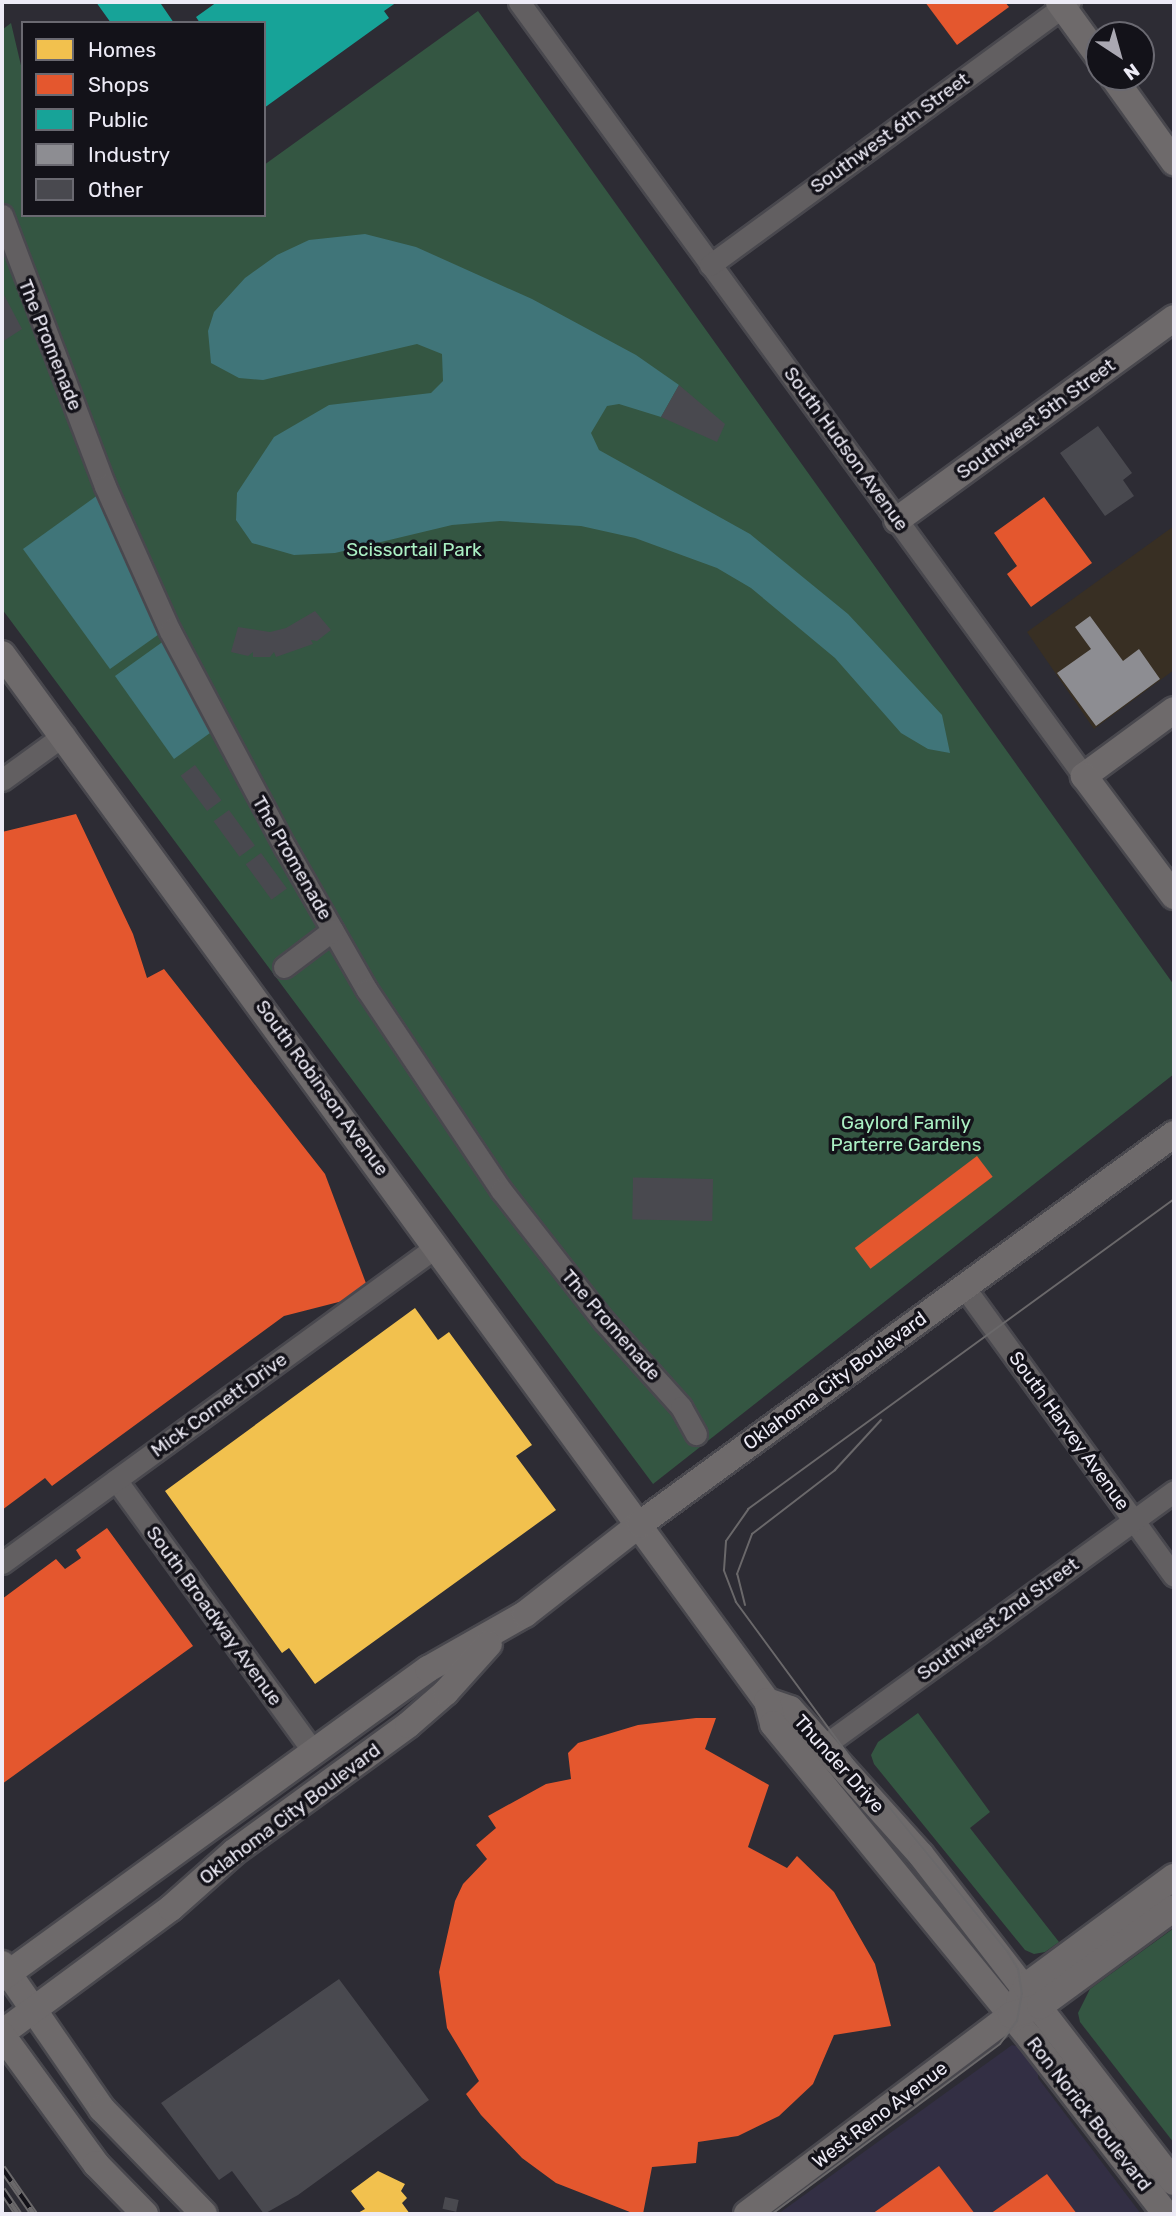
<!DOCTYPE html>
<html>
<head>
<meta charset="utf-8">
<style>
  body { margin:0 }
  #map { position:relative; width:1176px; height:2216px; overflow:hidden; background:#2d2c34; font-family:Rubik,sans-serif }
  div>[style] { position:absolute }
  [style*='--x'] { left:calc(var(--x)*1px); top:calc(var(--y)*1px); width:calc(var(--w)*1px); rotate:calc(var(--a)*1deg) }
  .built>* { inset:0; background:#332f44 }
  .industrial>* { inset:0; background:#382f23 }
  .green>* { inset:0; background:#345642 }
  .water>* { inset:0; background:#407579 }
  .homes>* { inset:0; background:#f2c14e }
  .shops>* { inset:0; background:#e4572e; transform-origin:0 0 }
  .public>* { inset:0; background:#17a398 }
  .industry>* { inset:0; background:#8d8d92 }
  .building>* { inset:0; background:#49494f; transform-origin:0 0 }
  .roads { filter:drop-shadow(2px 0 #49484e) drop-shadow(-2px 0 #49484e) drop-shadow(0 2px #49484e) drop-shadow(0 -2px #49484e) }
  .minor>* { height:21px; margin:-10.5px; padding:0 10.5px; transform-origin:10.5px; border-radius:10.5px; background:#625f61 }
  .major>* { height:26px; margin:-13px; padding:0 13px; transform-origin:13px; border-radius:13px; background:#6e6a6b }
  .tram>* { height:2px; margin:-1px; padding:0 1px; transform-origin:1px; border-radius:1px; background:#6a686a }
  .rail>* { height:8px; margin-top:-4px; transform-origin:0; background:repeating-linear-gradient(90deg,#131219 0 16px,#6a686a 0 32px); box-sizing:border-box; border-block:2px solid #6a686a }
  span { translate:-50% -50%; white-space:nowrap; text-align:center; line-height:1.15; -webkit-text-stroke:7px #131219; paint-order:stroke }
  .street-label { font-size:19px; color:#edebf6 }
  .park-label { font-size:19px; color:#abf0c4 }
  .frame { position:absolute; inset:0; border:4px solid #edebf6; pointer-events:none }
  .legend { position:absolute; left:21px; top:21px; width:245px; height:196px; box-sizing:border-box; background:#131219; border:2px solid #6a6971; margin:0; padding:9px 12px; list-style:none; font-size:21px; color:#edebf6 }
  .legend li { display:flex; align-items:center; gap:14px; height:35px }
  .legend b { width:35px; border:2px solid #6a6971 }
  .north { position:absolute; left:1085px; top:21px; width:70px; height:70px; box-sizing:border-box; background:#131219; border:2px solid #6a6971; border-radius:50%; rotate:144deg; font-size:19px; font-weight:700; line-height:28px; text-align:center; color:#edebf6 }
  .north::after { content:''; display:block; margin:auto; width:24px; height:32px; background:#aaa8b2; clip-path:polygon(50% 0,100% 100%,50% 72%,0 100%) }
</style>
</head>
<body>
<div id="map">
  <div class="built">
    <div style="clip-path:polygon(1012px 2045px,1020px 2047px,1038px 2066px,1038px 2078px,1141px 2214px,778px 2214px)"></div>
  </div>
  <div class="industrial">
    <div style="clip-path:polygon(1174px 526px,1174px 670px,1094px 729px,1027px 632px)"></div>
  </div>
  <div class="green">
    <div style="clip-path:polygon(478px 11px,1174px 985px,1174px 1074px,653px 1484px,2px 609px,2px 30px,11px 23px,23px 74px,23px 215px,264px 215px,264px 165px)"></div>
    <div style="clip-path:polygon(918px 1713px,990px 1812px,970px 1828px,1059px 1942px,1045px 1952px,1034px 1954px,1025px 1950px,874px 1764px,871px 1755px,878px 1742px)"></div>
    <div style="clip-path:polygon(1174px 1928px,1174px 2143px,1080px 2022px,1078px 2013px,1090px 1989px)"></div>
  </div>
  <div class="water">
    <div style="clip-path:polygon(365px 234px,416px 247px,532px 299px,636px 355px,679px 385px,661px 417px,619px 404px,607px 406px,591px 433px,599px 450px,750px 534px,848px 614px,942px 715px,950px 753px,928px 749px,901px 733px,835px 658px,751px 588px,717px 568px,635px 538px,581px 526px,500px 521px,452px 525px,335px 553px,294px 555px,252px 543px,236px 520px,237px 493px,274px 437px,329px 405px,431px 393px,443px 381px,442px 354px,417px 344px,263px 380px,239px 378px,211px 363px,208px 331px,214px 312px,245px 278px,277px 255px,309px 240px)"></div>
    <div style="clip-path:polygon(102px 492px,162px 632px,110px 669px,23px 549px)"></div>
    <div style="clip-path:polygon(168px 638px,210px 733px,174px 759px,115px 676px)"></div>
  </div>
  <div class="homes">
    <div style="clip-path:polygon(415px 1308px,438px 1340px,449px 1332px,532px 1445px,516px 1456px,556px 1510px,315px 1684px,289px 1648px,282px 1653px,165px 1491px)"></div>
    <div style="clip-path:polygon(378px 2171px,405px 2184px,401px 2191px,407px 2198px,402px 2203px,410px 2214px,356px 2214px,365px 2209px,351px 2191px)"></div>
  </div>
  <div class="shops">
    <div style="clip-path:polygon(925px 2px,1005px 2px,1009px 7px,957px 45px)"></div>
    <div style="clip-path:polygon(1044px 497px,1092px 563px,1031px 607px,1007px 574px,1017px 566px,994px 533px)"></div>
    <div style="clip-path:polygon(76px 814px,133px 934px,147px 978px,164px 969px,325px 1174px,370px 1294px,284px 1316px,52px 1486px,45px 1478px,2px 1510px,2px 832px)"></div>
    <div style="left:977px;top:1156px;width:26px;height:153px;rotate:53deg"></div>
    <div style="clip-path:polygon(107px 1528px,193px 1646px,2px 1784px,2px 1599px,56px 1559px,65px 1569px,81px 1558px,76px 1550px)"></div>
    <div style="clip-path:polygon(696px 1718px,716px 1718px,705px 1749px,769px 1785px,748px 1847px,787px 1868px,797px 1856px,834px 1892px,875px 1964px,891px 2026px,834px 2035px,813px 2084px,779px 2116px,738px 2136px,698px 2142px,696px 2163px,652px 2167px,643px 2214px,635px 2214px,556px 2183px,522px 2158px,481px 2115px,466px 2094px,479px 2081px,447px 2028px,439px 1972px,455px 1901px,463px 1884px,487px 1859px,476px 1845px,496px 1828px,488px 1816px,546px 1784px,571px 1779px,568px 1753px,578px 1743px,638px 1725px)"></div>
    <div style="clip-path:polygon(939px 2166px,975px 2214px,872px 2214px)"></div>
    <div style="clip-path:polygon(1047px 2174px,1077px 2214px,990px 2214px)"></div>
  </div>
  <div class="public">
    <div style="clip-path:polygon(96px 2px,165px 2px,161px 4px,174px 23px,111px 23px)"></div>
    <div style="clip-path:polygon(217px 2px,397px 2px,384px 11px,389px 18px,264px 108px,264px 23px,200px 23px,196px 17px)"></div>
  </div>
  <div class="industry">
    <div style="clip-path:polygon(1090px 616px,1123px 661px,1139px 649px,1160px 679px,1096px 726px,1057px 673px,1091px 649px,1075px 627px)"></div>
  </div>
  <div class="building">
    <div style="clip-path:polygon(2px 291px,22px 329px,2px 342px)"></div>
    <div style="clip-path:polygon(679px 385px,725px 424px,717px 442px,661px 417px)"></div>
    <div style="clip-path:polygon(1098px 426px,1132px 473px,1123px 480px,1134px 496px,1105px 516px,1060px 453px)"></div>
    <div style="clip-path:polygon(315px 611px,331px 630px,317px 641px,311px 640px,313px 644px,276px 657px,274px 652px,270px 657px,253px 657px,253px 652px,248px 656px,231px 652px,238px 627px,270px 632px,286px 628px)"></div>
    <div style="left:195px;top:765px;width:44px;height:18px;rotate:53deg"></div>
    <div style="left:229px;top:810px;width:44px;height:19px;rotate:54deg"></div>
    <div style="left:261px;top:853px;width:44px;height:19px;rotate:54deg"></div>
    <div style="left:713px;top:1179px;width:42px;height:80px;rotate:91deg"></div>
    <div style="clip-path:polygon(339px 1979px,429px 2100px,298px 2195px,264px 2214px,232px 2171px,219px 2180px,161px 2103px)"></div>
    <div style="left:445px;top:2197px;width:14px;height:12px;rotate:12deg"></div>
  </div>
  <div class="roads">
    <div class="minor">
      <div style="--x:519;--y:2;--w:958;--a:53.87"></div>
      <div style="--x:2;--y:215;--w:290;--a:69.2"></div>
      <div style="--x:105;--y:486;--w:159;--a:65.9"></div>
      <div style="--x:170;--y:631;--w:245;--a:62"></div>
      <div style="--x:285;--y:847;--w:165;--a:60.2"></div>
      <div style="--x:367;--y:990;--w:241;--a:56.2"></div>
      <div style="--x:501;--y:1190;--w:165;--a:51.9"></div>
      <div style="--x:603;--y:1320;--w:117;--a:48.1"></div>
      <div style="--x:681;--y:1407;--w:31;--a:61"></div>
      <div style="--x:710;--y:265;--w:446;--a:-36.2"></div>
      <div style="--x:2;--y:780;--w:77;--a:-36"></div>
      <div style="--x:284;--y:967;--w:61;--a:-37.1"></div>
      <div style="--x:964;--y:1287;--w:357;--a:54"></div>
      <div style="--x:116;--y:1480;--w:335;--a:54"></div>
      <div style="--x:2;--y:1563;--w:538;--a:-36.08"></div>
      <div style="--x:822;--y:1747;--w:435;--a:-36"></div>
    </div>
    <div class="major">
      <div style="--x:1059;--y:2;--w:68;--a:54"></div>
      <div style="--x:1113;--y:77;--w:105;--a:54.3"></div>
      <div style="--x:897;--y:520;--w:343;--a:-36.1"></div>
      <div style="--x:2;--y:654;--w:1297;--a:53.85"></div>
      <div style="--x:767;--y:1701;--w:24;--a:19"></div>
      <div style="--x:790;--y:1709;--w:196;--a:48.1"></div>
      <div style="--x:921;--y:1855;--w:413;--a:52.3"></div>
      <div style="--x:1174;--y:710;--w:112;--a:143.7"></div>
      <div style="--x:1084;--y:776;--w:150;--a:53.1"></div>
      <div style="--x:767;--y:1701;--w:24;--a:75"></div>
      <div style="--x:773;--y:1724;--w:406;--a:50.7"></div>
      <div style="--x:1030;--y:2038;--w:222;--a:52.3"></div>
      <div style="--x:2;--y:1964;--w:176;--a:55.4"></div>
      <div style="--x:102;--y:2109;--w:146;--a:45.8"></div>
      <div style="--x:2;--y:1978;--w:526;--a:-35.96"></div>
      <div style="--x:428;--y:1669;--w:112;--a:-29.6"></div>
      <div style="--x:525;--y:1614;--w:146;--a:-38"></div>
      <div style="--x:640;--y:1524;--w:661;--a:-36.14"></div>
      <div style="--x:1019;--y:2001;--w:17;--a:-65"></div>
      <div style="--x:1026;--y:1986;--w:184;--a:-36.4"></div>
      <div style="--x:2;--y:2033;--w:210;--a:-36.5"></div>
      <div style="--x:171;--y:1908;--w:84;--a:-41.6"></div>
      <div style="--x:234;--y:1852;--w:215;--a:-36.1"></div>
      <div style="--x:408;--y:1725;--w:50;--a:-41"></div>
      <div style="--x:446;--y:1692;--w:64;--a:-48.1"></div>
      <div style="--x:2;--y:2035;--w:160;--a:53.9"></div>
      <div style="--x:96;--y:2164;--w:70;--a:45.6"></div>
      <div style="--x:747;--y:2214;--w:331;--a:-37"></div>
      <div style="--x:1011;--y:2015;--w:30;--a:-17"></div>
      <div style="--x:1040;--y:2006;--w:166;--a:-36.2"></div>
    </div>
  </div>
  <div class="tram">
    <div style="--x:745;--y:1605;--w:32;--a:-104"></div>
    <div style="--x:737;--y:1574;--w:43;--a:-69.4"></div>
    <div style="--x:752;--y:1534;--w:105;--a:-37.6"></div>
    <div style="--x:835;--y:1470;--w:68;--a:-47.4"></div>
    <div style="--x:772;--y:2214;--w:284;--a:-36.7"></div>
    <div style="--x:1000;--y:2044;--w:29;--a:-54"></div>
    <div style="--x:1017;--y:2021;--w:27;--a:-80"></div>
    <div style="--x:1022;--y:1994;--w:25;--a:-99"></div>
    <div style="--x:1018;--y:1969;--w:21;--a:-121"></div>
    <div style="--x:1007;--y:1951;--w:227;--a:-129.3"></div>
    <div style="--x:863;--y:1775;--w:215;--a:-126.3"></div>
    <div style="--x:736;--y:1602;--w:34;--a:-111"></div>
    <div style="--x:724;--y:1570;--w:29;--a:-86"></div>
    <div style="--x:726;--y:1541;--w:39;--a:-55"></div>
    <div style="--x:748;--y:1509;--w:527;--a:-36.04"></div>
  </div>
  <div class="rail">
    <div style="--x:2;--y:2168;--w:56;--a:55.2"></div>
    <div style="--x:2;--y:2190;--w:29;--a:56"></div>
  </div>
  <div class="street-label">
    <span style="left:890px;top:133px;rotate:-36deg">Southwest 6th Street</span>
    <span style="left:50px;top:345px;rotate:68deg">The Promenade</span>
    <span style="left:1036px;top:419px;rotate:-36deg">Southwest 5th Street</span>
    <span style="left:846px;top:449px;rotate:54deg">South Hudson Avenue</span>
    <span style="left:292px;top:858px;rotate:60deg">The Promenade</span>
    <span style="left:322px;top:1088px;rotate:54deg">South Robinson Avenue</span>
    <span style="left:611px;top:1325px;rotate:49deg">The Promenade</span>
    <span style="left:835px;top:1381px;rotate:-36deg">Oklahoma City Boulevard</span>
    <span style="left:219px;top:1405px;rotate:-36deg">Mick Cornett Drive</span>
    <span style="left:1069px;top:1431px;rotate:54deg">South Harvey Avenue</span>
    <span style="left:214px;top:1616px;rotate:54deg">South Broadway Avenue</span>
    <span style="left:998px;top:1619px;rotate:-36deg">Southwest 2nd Street</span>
    <span style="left:839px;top:1764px;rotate:48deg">Thunder Drive</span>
    <span style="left:290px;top:1814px;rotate:-37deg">Oklahoma City Boulevard</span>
    <span style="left:1089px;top:2114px;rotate:52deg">Ron Norick Boulevard</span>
    <span style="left:880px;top:2115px;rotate:-37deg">West Reno Avenue</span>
  </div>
  <div class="park-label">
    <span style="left:414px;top:550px">Scissortail Park</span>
    <span style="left:906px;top:1134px">Gaylord Family<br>Parterre Gardens</span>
  </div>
  <div class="frame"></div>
  <ul class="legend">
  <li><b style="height:19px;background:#f2c14e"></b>Homes</li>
  <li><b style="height:19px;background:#e4572e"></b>Shops</li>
  <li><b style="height:19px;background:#17a398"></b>Public</li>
  <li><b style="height:19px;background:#8d8d92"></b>Industry</li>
  <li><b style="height:19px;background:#49494f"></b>Other</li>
  </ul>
  <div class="north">N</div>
</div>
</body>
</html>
